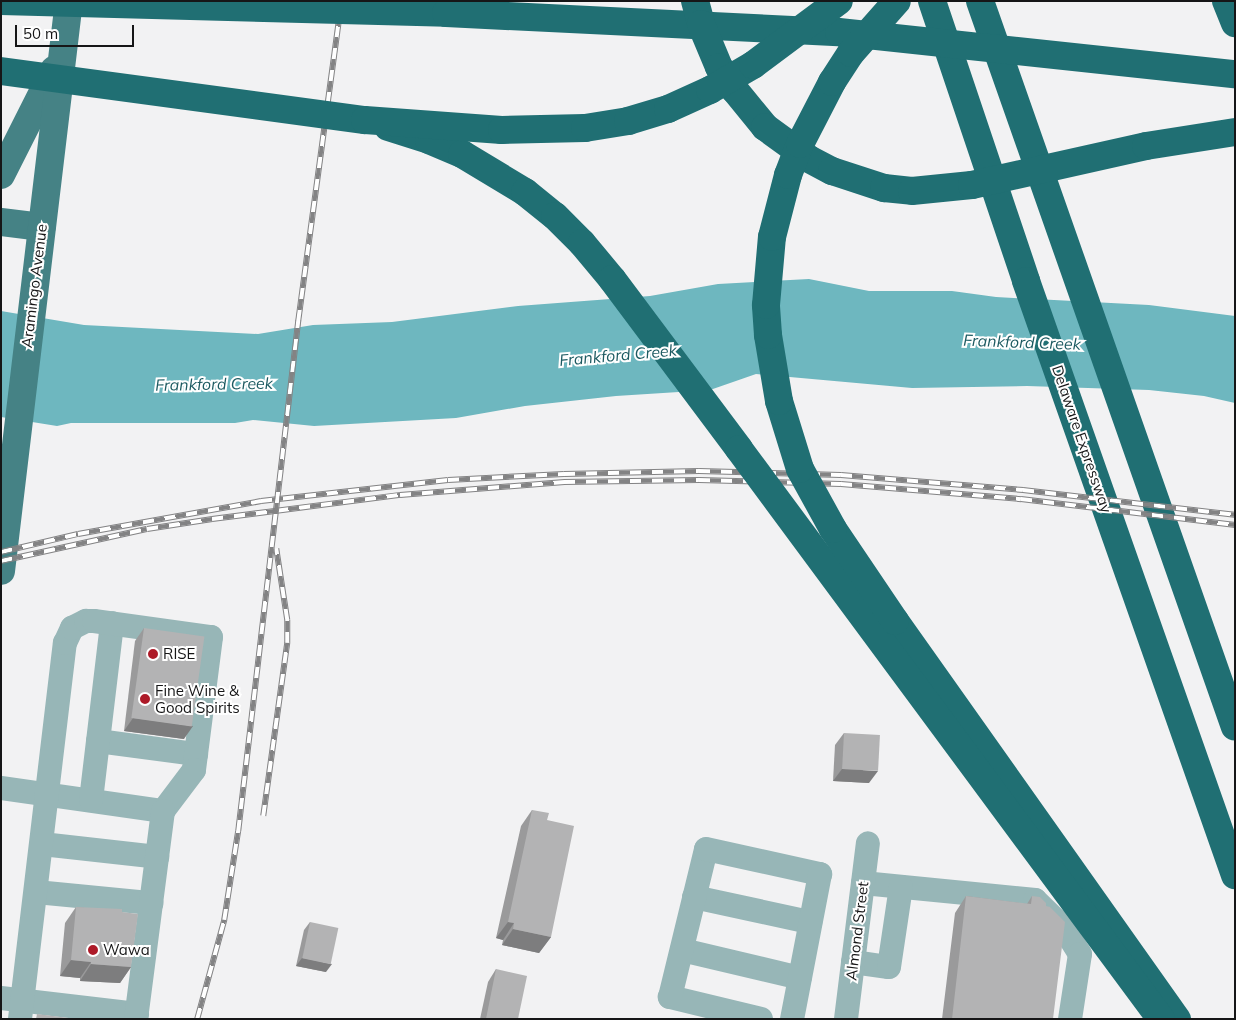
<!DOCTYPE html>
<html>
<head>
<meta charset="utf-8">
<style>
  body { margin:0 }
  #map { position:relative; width:1236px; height:1020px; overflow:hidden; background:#f2f2f3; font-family:Mulish,sans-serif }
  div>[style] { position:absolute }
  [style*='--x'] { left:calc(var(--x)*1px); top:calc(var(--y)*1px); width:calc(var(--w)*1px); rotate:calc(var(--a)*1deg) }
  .water>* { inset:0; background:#6eb7bf }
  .minor>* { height:24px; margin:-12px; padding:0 12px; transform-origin:12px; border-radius:12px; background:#97b6b7 }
  .major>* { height:28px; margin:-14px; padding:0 14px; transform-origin:14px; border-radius:14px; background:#458285 }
  .highway>* { height:28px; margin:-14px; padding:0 14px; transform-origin:14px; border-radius:14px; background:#206f73 }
  .rail>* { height:5.5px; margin-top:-2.75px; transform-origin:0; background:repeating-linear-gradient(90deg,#fff 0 11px,#838384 0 22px); box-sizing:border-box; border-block:1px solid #838384 }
  .highway-bridge>* { height:28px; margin:-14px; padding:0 14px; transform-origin:14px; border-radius:14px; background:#206f73 }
  .wall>* { inset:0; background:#9a9a9b }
  .shaded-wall>* { inset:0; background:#7d7d7e }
  .building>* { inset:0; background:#b3b3b4; transform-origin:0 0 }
  .dots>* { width:14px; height:14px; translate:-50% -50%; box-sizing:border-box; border:2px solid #fff; border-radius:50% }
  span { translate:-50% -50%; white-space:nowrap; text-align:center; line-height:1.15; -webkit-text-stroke:4px #fff; paint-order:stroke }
  .street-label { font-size:15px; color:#161617 }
  .poi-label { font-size:15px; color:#161617 }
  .left { translate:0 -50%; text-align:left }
  .water-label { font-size:16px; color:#1c5a61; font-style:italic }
  .frame { position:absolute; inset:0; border:2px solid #161617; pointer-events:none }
  .scale { position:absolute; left:15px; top:25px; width:119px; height:22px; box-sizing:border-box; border:2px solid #161617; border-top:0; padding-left:6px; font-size:15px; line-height:18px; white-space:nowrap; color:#161617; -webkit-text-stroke:4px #fff; paint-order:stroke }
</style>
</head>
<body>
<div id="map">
  <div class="water">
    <div style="clip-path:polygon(809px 279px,869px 291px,952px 291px,996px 297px,1149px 305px,1235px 316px,1235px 403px,1204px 396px,1149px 390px,1027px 386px,912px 388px,756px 374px,710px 390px,616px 396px,525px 406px,456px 418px,314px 426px,253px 420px,235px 423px,71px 423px,57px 426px,1px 417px,1px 311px,84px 325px,258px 334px,313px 325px,392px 322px,518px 306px,650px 296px,718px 284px)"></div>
  </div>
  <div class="minor">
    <div style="--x:98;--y:741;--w:99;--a:7.6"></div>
    <div style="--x:1;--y:788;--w:164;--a:8.1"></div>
    <div style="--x:91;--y:800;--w:178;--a:-83.2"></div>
    <div style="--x:42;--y:844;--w:116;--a:6.4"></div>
    <div style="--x:863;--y:883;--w:173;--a:5.6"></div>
    <div style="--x:1035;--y:900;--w:39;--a:44"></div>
    <div style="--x:1063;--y:927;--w:32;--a:58"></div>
    <div style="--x:1080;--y:954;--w:66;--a:98.7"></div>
    <div style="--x:36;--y:892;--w:116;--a:5.5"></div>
    <div style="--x:694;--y:897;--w:119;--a:12.2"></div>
    <div style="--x:682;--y:950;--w:121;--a:13.3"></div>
    <div style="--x:853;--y:962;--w:36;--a:8"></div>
    <div style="--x:889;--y:967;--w:81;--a:-81.5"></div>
    <div style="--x:1;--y:998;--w:137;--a:6.7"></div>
    <div style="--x:20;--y:1019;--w:379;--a:-83.2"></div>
    <div style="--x:65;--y:643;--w:17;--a:-65"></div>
    <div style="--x:72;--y:628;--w:16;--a:-27"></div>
    <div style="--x:86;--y:621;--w:8;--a:0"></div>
    <div style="--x:94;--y:621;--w:118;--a:7.8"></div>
    <div style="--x:211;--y:637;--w:134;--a:97.3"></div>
    <div style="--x:194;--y:770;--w:51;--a:127.1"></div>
    <div style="--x:163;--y:811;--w:210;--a:97.4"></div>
    <div style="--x:761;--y:1019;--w:94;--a:-166.4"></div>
    <div style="--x:670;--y:997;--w:152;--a:-76.3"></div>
    <div style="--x:706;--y:849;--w:117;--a:12.4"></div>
    <div style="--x:820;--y:874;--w:148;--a:100.9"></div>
    <div style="--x:846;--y:1019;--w:177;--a:-82.9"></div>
  </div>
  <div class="major">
    <div style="--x:1;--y:175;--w:118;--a:-63.2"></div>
    <div style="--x:1;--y:222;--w:41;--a:7"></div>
    <div style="--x:1;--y:571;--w:574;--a:-83.2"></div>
  </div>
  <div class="highway">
    <div style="--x:932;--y:1;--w:295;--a:71.4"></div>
    <div style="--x:1026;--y:281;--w:630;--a:70.62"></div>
    <div style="--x:980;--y:1;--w:769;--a:70.65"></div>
    <div style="--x:1226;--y:1;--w:24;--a:68"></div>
    <div style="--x:388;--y:127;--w:43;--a:17.6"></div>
    <div style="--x:429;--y:140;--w:36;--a:23"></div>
    <div style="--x:462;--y:154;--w:74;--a:31.1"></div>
    <div style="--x:525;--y:192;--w:38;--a:39"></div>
    <div style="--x:555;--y:216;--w:38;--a:45"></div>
    <div style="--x:582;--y:243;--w:47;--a:50.2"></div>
    <div style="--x:612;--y:279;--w:212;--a:53.2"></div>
    <div style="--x:895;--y:621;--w:488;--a:54.7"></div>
  </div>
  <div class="rail">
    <div style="--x:1;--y:552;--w:79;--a:-13.2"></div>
    <div style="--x:78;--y:534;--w:186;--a:-10.2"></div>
    <div style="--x:261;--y:501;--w:188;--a:-6.4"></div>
    <div style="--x:448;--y:480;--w:116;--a:-3"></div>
    <div style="--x:564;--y:474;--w:135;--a:-1.3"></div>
    <div style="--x:699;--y:471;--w:142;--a:1.6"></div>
    <div style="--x:841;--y:475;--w:183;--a:4.7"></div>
    <div style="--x:1023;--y:490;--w:213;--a:6.7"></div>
    <div style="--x:1;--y:561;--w:149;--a:-12.4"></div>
    <div style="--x:147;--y:529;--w:66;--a:-8.7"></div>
    <div style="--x:212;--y:519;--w:190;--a:-7.3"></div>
    <div style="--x:400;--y:495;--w:165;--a:-4.5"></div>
    <div style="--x:564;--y:482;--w:135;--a:-0.8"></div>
    <div style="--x:699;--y:480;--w:142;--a:1.6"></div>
    <div style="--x:841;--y:484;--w:181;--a:4.8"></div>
    <div style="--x:1021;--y:499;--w:216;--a:6.9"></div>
    <div style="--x:263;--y:816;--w:175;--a:-82.1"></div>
    <div style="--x:287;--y:643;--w:23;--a:-90"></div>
    <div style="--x:287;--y:620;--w:72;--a:-98.8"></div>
    <div style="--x:197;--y:1019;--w:103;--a:-74.7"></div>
    <div style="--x:224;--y:920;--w:90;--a:-81.1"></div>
    <div style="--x:238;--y:831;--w:514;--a:-83.29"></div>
    <div style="--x:298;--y:321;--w:323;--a:-82.3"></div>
  </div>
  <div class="highway-bridge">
    <div style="--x:1;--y:1;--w:445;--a:1.5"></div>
    <div style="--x:446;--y:13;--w:393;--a:2.8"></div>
    <div style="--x:839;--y:32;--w:398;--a:6.1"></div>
    <div style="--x:695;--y:1;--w:24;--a:75"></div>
    <div style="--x:701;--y:24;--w:47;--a:67.3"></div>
    <div style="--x:719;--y:67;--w:27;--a:56"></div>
    <div style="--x:734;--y:89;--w:49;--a:50.8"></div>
    <div style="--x:765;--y:127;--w:54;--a:36"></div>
    <div style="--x:809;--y:159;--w:26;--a:28"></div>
    <div style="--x:832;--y:171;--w:55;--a:18.1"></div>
    <div style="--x:884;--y:188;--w:28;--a:6"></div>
    <div style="--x:912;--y:191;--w:60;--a:-5.7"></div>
    <div style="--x:972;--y:185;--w:178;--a:-12.6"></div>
    <div style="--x:1146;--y:146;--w:90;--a:-8.9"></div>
    <div style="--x:1;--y:71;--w:367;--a:7.7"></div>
    <div style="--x:365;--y:120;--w:137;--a:4.2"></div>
    <div style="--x:502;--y:130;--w:83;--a:-1.4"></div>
    <div style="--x:585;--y:128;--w:44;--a:-9.2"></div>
    <div style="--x:628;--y:121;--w:42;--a:-16.7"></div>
    <div style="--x:668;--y:109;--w:46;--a:-24.3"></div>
    <div style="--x:710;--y:90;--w:50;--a:-30.2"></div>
    <div style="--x:753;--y:65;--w:107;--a:-36.7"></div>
    <div style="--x:739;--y:449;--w:709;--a:53.49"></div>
    <div style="--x:895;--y:621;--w:111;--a:-124"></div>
    <div style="--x:833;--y:529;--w:68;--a:-118.8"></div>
    <div style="--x:800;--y:469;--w:71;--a:-107.2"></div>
    <div style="--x:779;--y:401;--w:67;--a:-99.5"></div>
    <div style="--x:768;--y:335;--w:30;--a:-94"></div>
    <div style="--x:766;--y:305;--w:68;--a:-85"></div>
    <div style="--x:772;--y:237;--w:64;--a:-75.5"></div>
    <div style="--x:788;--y:175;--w:33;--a:-69"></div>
    <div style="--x:800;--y:144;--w:70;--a:-62.7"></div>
    <div style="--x:832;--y:82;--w:35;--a:-57"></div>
    <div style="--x:851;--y:53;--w:69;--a:-48.5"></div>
  </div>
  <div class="wall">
    <div style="clip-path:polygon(144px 628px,184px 739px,124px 731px,135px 641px)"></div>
    <div style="clip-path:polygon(844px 733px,869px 783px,833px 781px,835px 745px)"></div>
    <div style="clip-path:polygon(532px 810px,547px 820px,551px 937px,539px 953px,502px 945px,503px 940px,496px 938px,521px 826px)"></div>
    <div style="clip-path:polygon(966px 896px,1027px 904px,1032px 896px,1046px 906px,1053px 1019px,942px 1019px,955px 913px)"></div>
    <div style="clip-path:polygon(76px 907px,122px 912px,131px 967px,120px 983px,80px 981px,80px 978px,60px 976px,65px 923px)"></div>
    <div style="clip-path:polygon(310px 922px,326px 972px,296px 966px,304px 930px)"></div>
    <div style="clip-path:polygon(496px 969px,518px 1019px,480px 1019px,488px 982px)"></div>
  </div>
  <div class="shaded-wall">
    <div style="clip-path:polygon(133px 718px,193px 726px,184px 739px,124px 731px)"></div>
    <div style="clip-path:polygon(842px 769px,878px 771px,869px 783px,833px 781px)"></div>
    <div style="clip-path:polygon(508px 922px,514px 923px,503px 940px,496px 938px)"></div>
    <div style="clip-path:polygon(513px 929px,551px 937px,539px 953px,502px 945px)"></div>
    <div style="clip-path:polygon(302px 958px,332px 964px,326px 972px,296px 966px)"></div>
    <div style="clip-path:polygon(71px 960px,91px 962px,80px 978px,60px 976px)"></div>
    <div style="clip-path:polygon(91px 964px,131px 967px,120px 983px,80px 981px)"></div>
  </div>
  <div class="building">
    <div style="left:144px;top:628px;width:61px;height:91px;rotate:8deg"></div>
    <div style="left:844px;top:733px;width:36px;height:36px;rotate:3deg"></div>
    <div style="clip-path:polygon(532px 810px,549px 813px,547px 820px,574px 826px,551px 937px,513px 929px,514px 923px,508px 922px)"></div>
    <div style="clip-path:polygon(966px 896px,1031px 904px,1032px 896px,1040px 897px,1046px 903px,1046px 906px,1050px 907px,1065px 922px,1053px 1019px,952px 1019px)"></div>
    <div style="clip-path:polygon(76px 907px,122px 909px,122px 912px,138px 914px,131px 967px,91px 964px,91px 962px,71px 960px)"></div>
    <div style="left:310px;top:922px;width:29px;height:37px;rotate:12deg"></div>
    <div style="clip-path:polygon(496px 969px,527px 976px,518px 1019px,486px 1019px)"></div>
    <div style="clip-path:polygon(37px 1014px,77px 1019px,36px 1019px)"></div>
  </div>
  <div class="dots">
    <div style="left:153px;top:654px;background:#ad1a28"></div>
    <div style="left:145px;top:699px;background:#ad1a28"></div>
    <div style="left:93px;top:950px;background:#ad1a28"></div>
  </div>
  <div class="street-label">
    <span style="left:34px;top:286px;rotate:-83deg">Aramingo Avenue</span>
    <span style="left:1082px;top:439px;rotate:71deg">Delaware Expressway</span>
    <span style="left:857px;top:931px;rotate:-83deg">Almond Street</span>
  </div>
  <div class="poi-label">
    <span class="left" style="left:163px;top:654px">RISE</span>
    <span class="left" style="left:155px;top:699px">Fine Wine &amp;<br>Good Spirits</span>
    <span class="left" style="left:103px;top:950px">Wawa</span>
  </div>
  <div class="water-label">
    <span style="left:1022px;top:342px;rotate:2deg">Frankford Creek</span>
    <span style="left:618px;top:355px;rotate:-5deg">Frankford Creek</span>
    <span style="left:214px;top:384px;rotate:-1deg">Frankford Creek</span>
  </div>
  <div class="frame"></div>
  <div class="scale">50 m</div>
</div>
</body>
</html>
